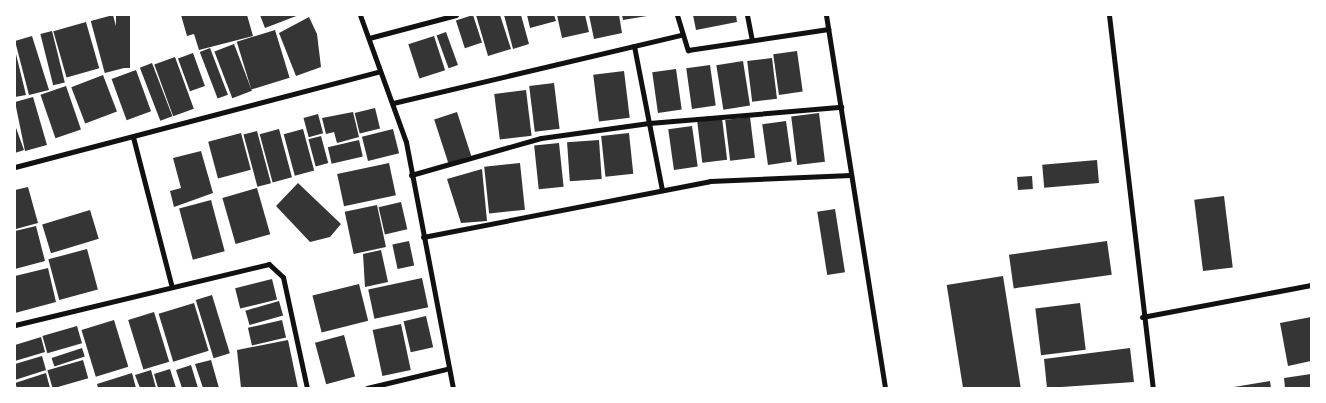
<!DOCTYPE html>
<html>
<head>
<meta charset="utf-8">
<style>
  body { margin:0 }
  #map { position:relative; width:1326px; height:403px; overflow:hidden; background:#fff; font-family:"PT Sans",sans-serif }
  div>[style] { position:absolute }
  [style*='--x'] { left:calc(var(--x)*1px); top:calc(var(--y)*1px); width:calc(var(--w)*1px); rotate:calc(var(--a)*1deg) }
  .building>* { inset:0; background:#353535; transform-origin:0 0 }
  .minor>* { height:5px; margin:-2.5px; padding:0 2.5px; transform-origin:2.5px; border-radius:2.5px; background:#111 }
  span { translate:-50% -50%; white-space:nowrap; text-align:center; line-height:1.15; -webkit-text-stroke:4px #fff; paint-order:stroke }
  .frame { position:absolute; inset:0; border:16px solid #fff; pointer-events:none }
</style>
</head>
<body>
<div id="map">
  <div class="building">
    <div style="left:113px;top:15px;width:54px;height:23px;rotate:75deg"></div>
    <div style="left:116px;top:15px;width:14px;height:53px"></div>
    <div style="clip-path:polygon(181px 15px,247px 15px,253px 36px,199px 50px,194px 34px,187px 36px)"></div>
    <div style="clip-path:polygon(260px 15px,299px 15px,265px 28px)"></div>
    <div style="left:473px;top:15px;width:29px;height:18px;rotate:72deg"></div>
    <div style="clip-path:polygon(476px 15px,500px 15px,511px 49px,488px 56px)"></div>
    <div style="clip-path:polygon(504px 15px,521px 15px,529px 44px,513px 49px)"></div>
    <div style="clip-path:polygon(527px 15px,554px 15px,556px 21px,530px 28px)"></div>
    <div style="clip-path:polygon(557px 15px,585px 15px,589px 32px,562px 38px)"></div>
    <div style="clip-path:polygon(589px 15px,619px 15px,622px 33px,594px 39px)"></div>
    <div style="clip-path:polygon(622px 15px,647px 15px,647px 16px,623px 20px)"></div>
    <div style="clip-path:polygon(693px 15px,736px 15px,737px 22px,696px 30px)"></div>
    <div style="clip-path:polygon(309px 17px,317px 34px,321px 67px,296px 76px,279px 33px)"></div>
    <div style="left:86px;top:22px;width:48px;height:34px;rotate:74deg"></div>
    <div style="left:275px;top:30px;width:50px;height:40px;rotate:73deg"></div>
    <div style="left:52px;top:31px;width:53px;height:12px;rotate:76deg"></div>
    <div style="left:446px;top:32px;width:35px;height:10px;rotate:70deg"></div>
    <div style="clip-path:polygon(32px 36px,49px 90px,29px 95px,15px 41px)"></div>
    <div style="left:434px;top:36px;width:36px;height:27px;rotate:72deg"></div>
    <div style="left:234px;top:44px;width:50px;height:21px;rotate:69deg"></div>
    <div style="left:210px;top:48px;width:50px;height:11px;rotate:69deg"></div>
    <div style="left:797px;top:51px;width:41px;height:24px;rotate:82deg"></div>
    <div style="left:193px;top:53px;width:35px;height:16px;rotate:70deg"></div>
    <div style="clip-path:polygon(16px 54px,26px 95px,15px 97px,15px 55px)"></div>
    <div style="left:175px;top:57px;width:55px;height:22px;rotate:70deg"></div>
    <div style="left:772px;top:58px;width:41px;height:25px;rotate:83deg"></div>
    <div style="left:743px;top:61px;width:45px;height:27px;rotate:81deg"></div>
    <div style="left:152px;top:63px;width:57px;height:13px;rotate:69deg"></div>
    <div style="left:710px;top:65px;width:41px;height:24px;rotate:82deg"></div>
    <div style="left:676px;top:69px;width:41px;height:24px;rotate:82deg"></div>
    <div style="left:136px;top:70px;width:44px;height:26px;rotate:70deg"></div>
    <div style="left:624px;top:71px;width:47px;height:31px;rotate:83deg"></div>
    <div style="left:103px;top:75px;width:39px;height:34px;rotate:69deg"></div>
    <div style="left:554px;top:83px;width:46px;height:25px;rotate:83deg"></div>
    <div style="left:66px;top:86px;width:46px;height:27px;rotate:71deg"></div>
    <div style="left:526px;top:90px;width:46px;height:32px;rotate:83deg"></div>
    <div style="clip-path:polygon(33px 97px,47px 145px,25px 151px,15px 102px)"></div>
    <div style="left:375px;top:108px;width:21px;height:21px;rotate:76deg"></div>
    <div style="clip-path:polygon(353px 112px,359px 137px,337px 143px,334px 132px,326px 134px,322px 118px)"></div>
    <div style="left:457px;top:112px;width:46px;height:24px;rotate:72deg"></div>
    <div style="left:819px;top:113px;width:49px;height:28px;rotate:83deg"></div>
    <div style="left:318px;top:114px;width:20px;height:15px;rotate:75deg"></div>
    <div style="left:750px;top:117px;width:41px;height:25px;rotate:83deg"></div>
    <div style="left:722px;top:118px;width:42px;height:25px;rotate:83deg"></div>
    <div style="left:786px;top:121px;width:41px;height:24px;rotate:82deg"></div>
    <div style="clip-path:polygon(15px 125px,24px 150px,15px 153px)"></div>
    <div style="left:692px;top:126px;width:41px;height:24px;rotate:82deg"></div>
    <div style="left:279px;top:129px;width:50px;height:20px;rotate:75deg"></div>
    <div style="left:303px;top:129px;width:43px;height:20px;rotate:75deg"></div>
    <div style="left:393px;top:129px;width:25px;height:32px;rotate:76deg"></div>
    <div style="left:257px;top:131px;width:54px;height:14px;rotate:75deg"></div>
    <div style="left:241px;top:133px;width:38px;height:34px;rotate:75deg"></div>
    <div style="left:629px;top:133px;width:41px;height:28px;rotate:84deg"></div>
    <div style="left:321px;top:136px;width:28px;height:13px;rotate:75deg"></div>
    <div style="left:359px;top:140px;width:17px;height:32px;rotate:77deg"></div>
    <div style="left:599px;top:140px;width:39px;height:32px;rotate:86deg"></div>
    <div style="left:559px;top:143px;width:44px;height:25px;rotate:84deg"></div>
    <div style="clip-path:polygon(201px 151px,213px 193px,174px 207px,170px 191px,181px 188px,173px 158px)"></div>
    <div style="left:1097px;top:160px;width:23px;height:55px;rotate:85deg"></div>
    <div style="left:389px;top:163px;width:33px;height:53px;rotate:78deg"></div>
    <div style="left:520px;top:163px;width:47px;height:36px;rotate:84deg"></div>
    <div style="clip-path:polygon(482px 169px,487px 221px,461px 223px,447px 179px)"></div>
    <div style="left:1032px;top:176px;width:13px;height:15px;rotate:86deg"></div>
    <div style="clip-path:polygon(298px 183px,341px 224px,330px 237px,310px 242px,276px 206px)"></div>
    <div style="clip-path:polygon(28px 187px,38px 223px,16px 229px,15px 190px)"></div>
    <div style="left:257px;top:188px;width:48px;height:36px;rotate:74deg"></div>
    <div style="left:1224px;top:196px;width:72px;height:30px;rotate:83deg"></div>
    <div style="left:211px;top:200px;width:53px;height:33px;rotate:75deg"></div>
    <div style="left:401px;top:202px;width:28px;height:23px;rotate:77deg"></div>
    <div style="left:377px;top:205px;width:43px;height:33px;rotate:78deg"></div>
    <div style="left:835px;top:209px;width:64px;height:18px;rotate:81deg"></div>
    <div style="left:90px;top:210px;width:30px;height:50px;rotate:73deg"></div>
    <div style="clip-path:polygon(36px 226px,45px 261px,15px 269px,15px 231px)"></div>
    <div style="left:409px;top:241px;width:25px;height:17px;rotate:78deg"></div>
    <div style="left:1107px;top:241px;width:34px;height:99px;rotate:82deg"></div>
    <div style="left:87px;top:249px;width:42px;height:40px;rotate:75deg"></div>
    <div style="clip-path:polygon(381px 250px,388px 282px,365px 287px,363px 254px)"></div>
    <div style="clip-path:polygon(48px 268px,56px 302px,15px 313px,15px 276px)"></div>
    <div style="left:1003px;top:276px;width:113px;height:57px;rotate:81deg"></div>
    <div style="left:422px;top:278px;width:30px;height:55px;rotate:78deg"></div>
    <div style="left:272px;top:279px;width:21px;height:38px;rotate:76deg"></div>
    <div style="left:359px;top:284px;width:38px;height:48px;rotate:76deg"></div>
    <div style="left:212px;top:295px;width:61px;height:17px;rotate:73deg"></div>
    <div style="left:279px;top:301px;width:15px;height:35px;rotate:74deg"></div>
    <div style="left:194px;top:303px;width:50px;height:37px;rotate:73deg"></div>
    <div style="left:1080px;top:303px;width:47px;height:45px;rotate:83deg"></div>
    <div style="left:154px;top:312px;width:52px;height:27px;rotate:73deg"></div>
    <div style="left:426px;top:316px;width:32px;height:23px;rotate:77deg"></div>
    <div style="clip-path:polygon(1311px 317px,1311px 361px,1288px 366px,1280px 323px)"></div>
    <div style="left:114px;top:320px;width:49px;height:34px;rotate:73deg"></div>
    <div style="left:282px;top:320px;width:18px;height:35px;rotate:77deg"></div>
    <div style="left:401px;top:324px;width:47px;height:29px;rotate:78deg"></div>
    <div style="left:77px;top:326px;width:18px;height:36px;rotate:74deg"></div>
    <div style="left:344px;top:335px;width:43px;height:30px;rotate:75deg"></div>
    <div style="clip-path:polygon(41px 337px,45px 352px,15px 361px,15px 345px)"></div>
    <div style="clip-path:polygon(288px 340px,298px 388px,241px 388px,237px 350px)"></div>
    <div style="left:82px;top:348px;width:9px;height:32px;rotate:72deg"></div>
    <div style="clip-path:polygon(1130px 348px,1134px 382px,1047px 388px,1044px 359px)"></div>
    <div style="clip-path:polygon(42px 356px,46px 370px,15px 380px,15px 364px)"></div>
    <div style="left:83px;top:360px;width:19px;height:37px;rotate:74deg"></div>
    <div style="clip-path:polygon(211px 360px,219px 388px,203px 388px,195px 364px)"></div>
    <div style="clip-path:polygon(191px 365px,198px 388px,182px 388px,176px 370px)"></div>
    <div style="clip-path:polygon(170px 369px,176px 388px,158px 388px,154px 374px)"></div>
    <div style="clip-path:polygon(151px 370px,156px 388px,140px 388px,135px 375px)"></div>
    <div style="clip-path:polygon(46px 373px,50px 388px,17px 388px,15px 383px)"></div>
    <div style="clip-path:polygon(132px 373px,136px 388px,98px 388px,97px 384px)"></div>
    <div style="clip-path:polygon(1311px 374px,1311px 388px,1285px 388px,1284px 378px)"></div>
    <div style="clip-path:polygon(1270px 381px,1271px 388px,1234px 388px,1234px 387px)"></div>
  </div>
  <div class="minor">
    <div style="--x:360;--y:15;--w:135;--a:70.1"></div>
    <div style="--x:406;--y:142;--w:250;--a:79.2"></div>
    <div style="--x:677;--y:15;--w:37;--a:73"></div>
    <div style="--x:688;--y:50;--w:142;--a:-8.5"></div>
    <div style="--x:747;--y:15;--w:25;--a:79"></div>
    <div style="--x:826;--y:15;--w:378;--a:81"></div>
    <div style="--x:1109;--y:15;--w:376;--a:83.3"></div>
    <div style="--x:369;--y:38;--w:90;--a:-14.8"></div>
    <div style="--x:634;--y:46;--w:147;--a:79"></div>
    <div style="--x:393;--y:103;--w:296;--a:-13.3"></div>
    <div style="--x:133;--y:137;--w:152;--a:75.5"></div>
    <div style="--x:15;--y:167;--w:377;--a:-14.7"></div>
    <div style="--x:411;--y:175;--w:135;--a:-15.9"></div>
    <div style="--x:541;--y:138;--w:109;--a:-7.9"></div>
    <div style="--x:649;--y:123;--w:193;--a:-4.8"></div>
    <div style="--x:423;--y:237;--w:292;--a:-11"></div>
    <div style="--x:710;--y:181;--w:141;--a:-2.4"></div>
    <div style="--x:1142;--y:317;--w:172;--a:-10.7"></div>
    <div style="--x:15;--y:325;--w:261;--a:-13.5"></div>
    <div style="--x:269;--y:264;--w:19;--a:43"></div>
    <div style="--x:283;--y:277;--w:114;--a:77.8"></div>
    <div style="--x:367;--y:388;--w:81;--a:-13.5"></div>
  </div>
  <div class="frame"></div>
</div>
</body>
</html>
